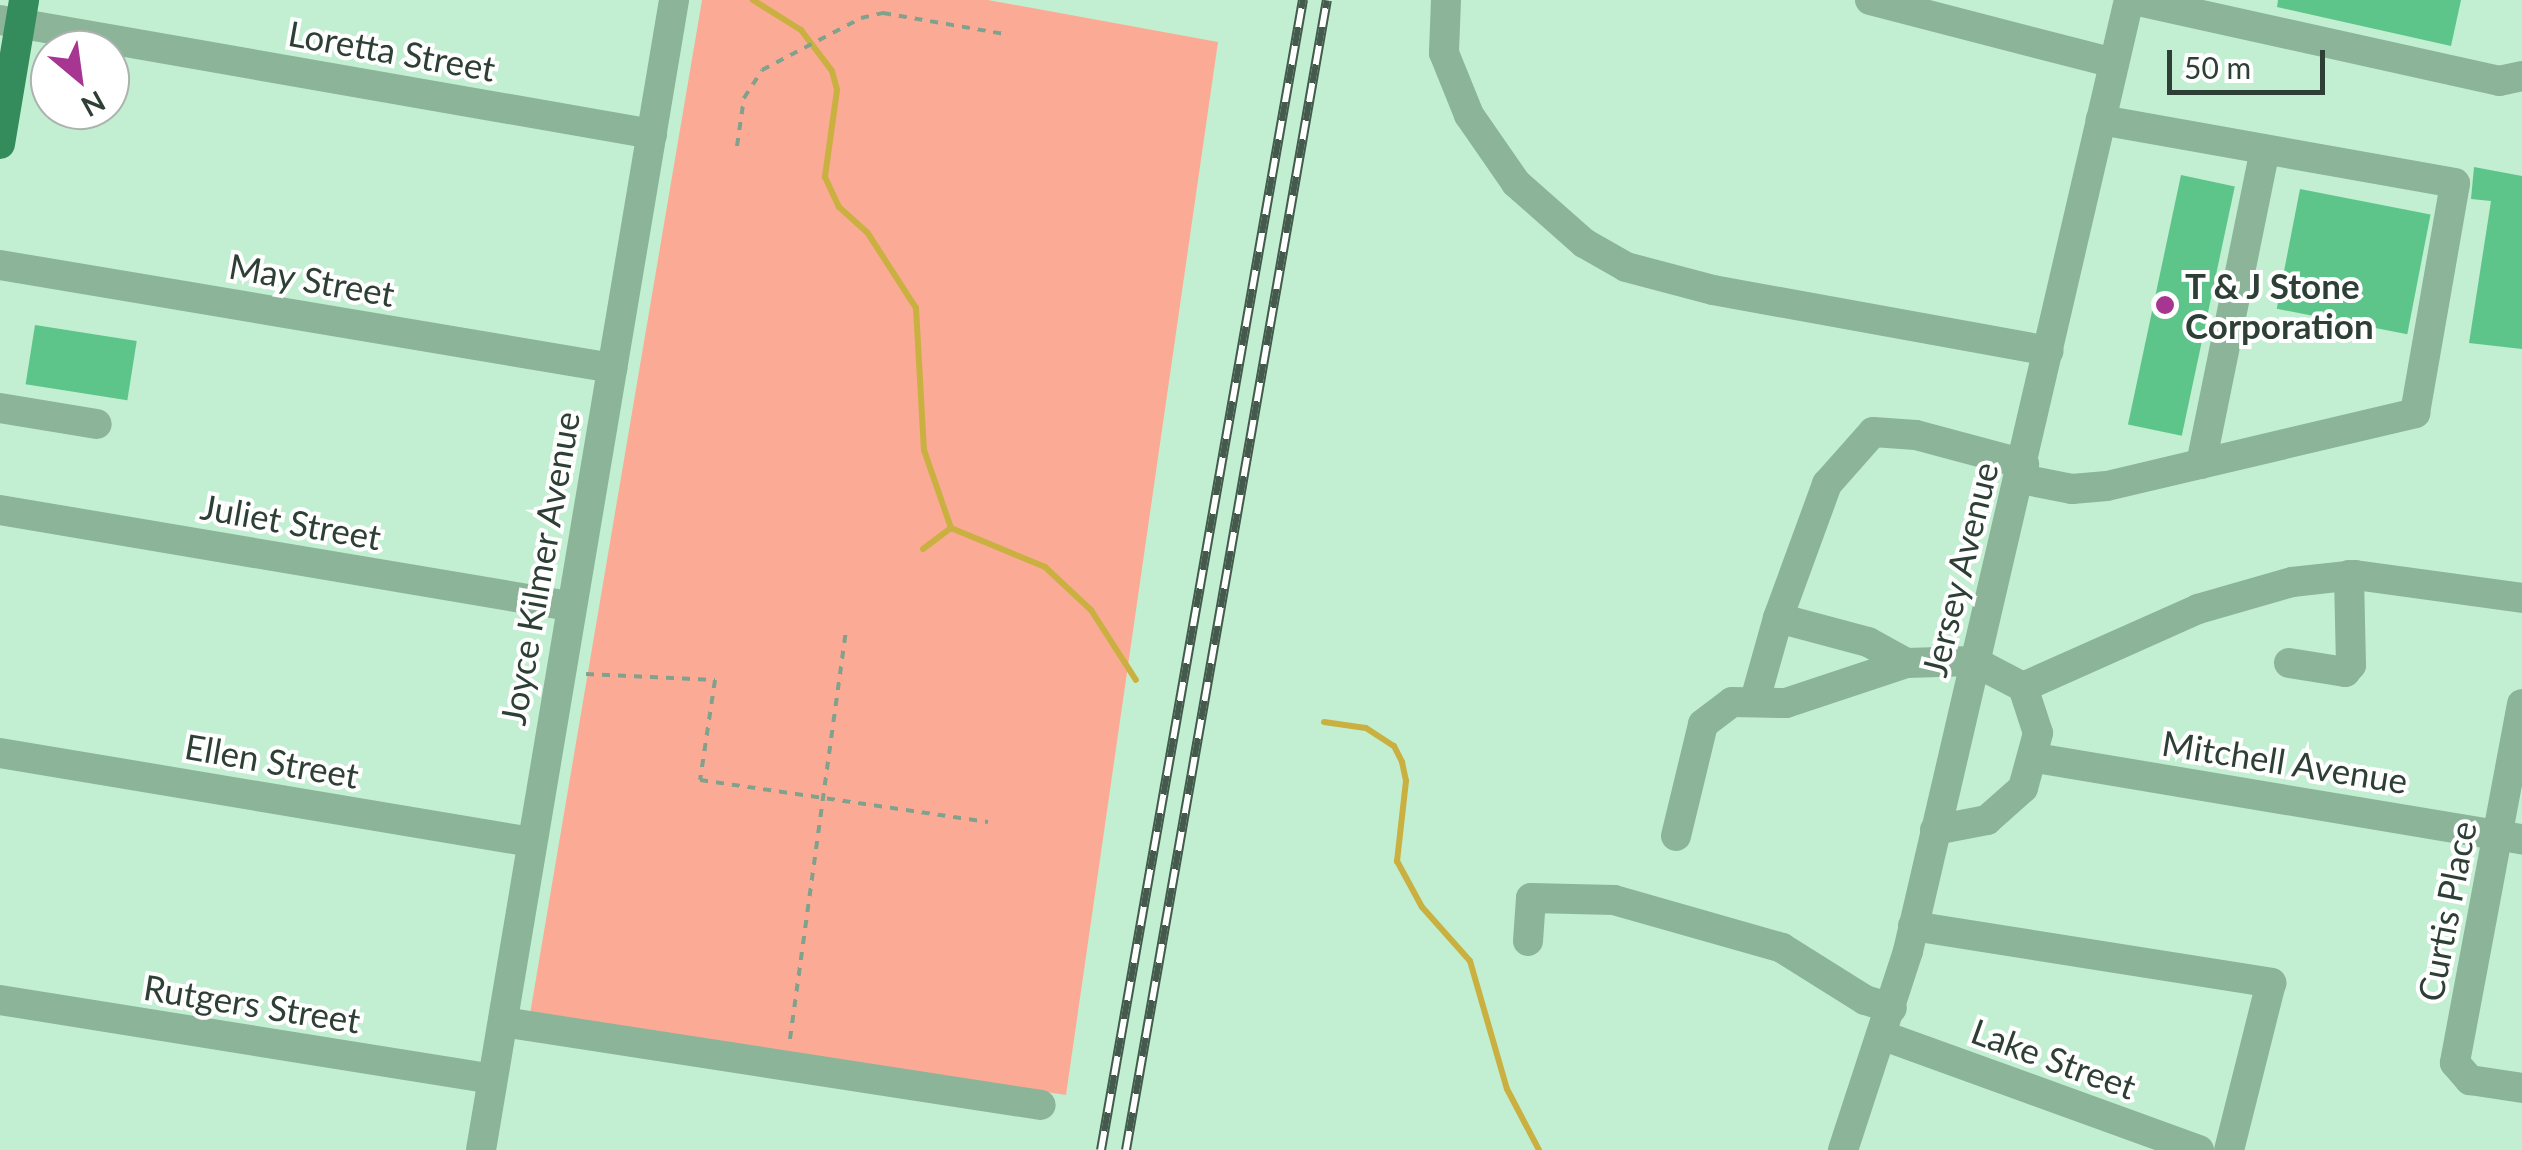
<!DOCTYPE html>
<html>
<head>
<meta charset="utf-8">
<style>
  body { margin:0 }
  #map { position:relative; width:2522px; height:1150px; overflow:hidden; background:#c2efd1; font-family:Lato,sans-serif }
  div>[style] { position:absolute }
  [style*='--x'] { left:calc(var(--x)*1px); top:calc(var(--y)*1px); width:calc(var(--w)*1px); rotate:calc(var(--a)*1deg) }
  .green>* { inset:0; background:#fbab95 }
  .stream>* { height:6px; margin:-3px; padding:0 3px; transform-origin:3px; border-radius:3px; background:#cab041 }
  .building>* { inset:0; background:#5dc58a; transform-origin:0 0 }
  .path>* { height:4px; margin-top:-2px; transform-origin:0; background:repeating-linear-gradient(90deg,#80a18c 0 8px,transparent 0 16px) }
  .minor>* { height:30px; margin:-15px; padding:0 15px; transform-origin:15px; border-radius:15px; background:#8bb499 }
  .major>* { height:30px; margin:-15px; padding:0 15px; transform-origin:15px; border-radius:15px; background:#348b5c }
  .rail>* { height:10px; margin-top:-5px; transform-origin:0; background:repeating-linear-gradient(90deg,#fff 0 19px,#445a4c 0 38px); box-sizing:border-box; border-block:2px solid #445a4c }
  .dots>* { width:28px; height:28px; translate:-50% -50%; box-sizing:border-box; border:5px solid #fff; border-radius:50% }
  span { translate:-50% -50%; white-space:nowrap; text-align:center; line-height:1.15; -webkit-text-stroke:8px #fff; paint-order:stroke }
  .street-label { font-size:35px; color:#2e4035 }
  .poi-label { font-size:35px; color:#2e4035; font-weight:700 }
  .left { translate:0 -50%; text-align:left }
  .north { position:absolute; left:30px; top:30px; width:100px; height:100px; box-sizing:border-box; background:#fff; border:2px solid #abb3ae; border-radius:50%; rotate:151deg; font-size:28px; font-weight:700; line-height:40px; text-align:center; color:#2e4035 }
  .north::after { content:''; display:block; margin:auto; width:35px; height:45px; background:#a73692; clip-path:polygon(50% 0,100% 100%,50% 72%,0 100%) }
  .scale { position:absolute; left:2167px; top:50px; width:158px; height:45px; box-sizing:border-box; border:5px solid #2e4035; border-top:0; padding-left:12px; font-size:30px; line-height:35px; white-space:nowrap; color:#2e4035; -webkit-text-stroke:8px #fff; paint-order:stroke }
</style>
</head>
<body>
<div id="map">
  <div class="green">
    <div style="clip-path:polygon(702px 0,988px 0,1218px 42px,1066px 1095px,530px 1014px)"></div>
  </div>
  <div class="stream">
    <div style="--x:753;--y:0;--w:57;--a:32"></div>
    <div style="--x:801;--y:30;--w:51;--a:52.9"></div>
    <div style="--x:832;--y:71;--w:20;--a:75"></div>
    <div style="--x:837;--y:90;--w:88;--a:97.9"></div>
    <div style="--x:825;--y:177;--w:33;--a:65"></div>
    <div style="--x:839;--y:207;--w:38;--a:42"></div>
    <div style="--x:867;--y:232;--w:90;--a:57.2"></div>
    <div style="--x:916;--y:308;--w:142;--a:86.8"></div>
    <div style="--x:924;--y:450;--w:83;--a:70.9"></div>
    <div style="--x:951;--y:528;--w:102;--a:22.5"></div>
    <div style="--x:1045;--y:567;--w:63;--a:43.1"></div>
    <div style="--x:1091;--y:610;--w:83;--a:57.3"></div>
    <div style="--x:923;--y:549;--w:35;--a:-37"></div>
    <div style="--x:1324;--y:722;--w:42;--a:8.1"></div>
    <div style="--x:1366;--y:728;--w:33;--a:33"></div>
    <div style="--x:1394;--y:746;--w:18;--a:63"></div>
    <div style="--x:1402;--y:762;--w:19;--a:78"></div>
    <div style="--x:1406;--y:781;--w:81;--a:96.4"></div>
    <div style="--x:1397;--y:861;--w:52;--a:61.5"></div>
    <div style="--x:1422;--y:907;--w:72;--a:48.4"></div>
    <div style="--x:1470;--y:961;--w:133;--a:73.9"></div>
    <div style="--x:1507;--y:1089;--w:69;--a:62.3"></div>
  </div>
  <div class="building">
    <div style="clip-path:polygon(2278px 0,2461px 0,2451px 46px,2277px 7px)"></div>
    <div style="clip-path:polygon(2474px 167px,2522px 176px,2522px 349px,2469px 343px,2491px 201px,2471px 199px)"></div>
    <div style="left:2181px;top:175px;width:55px;height:255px;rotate:12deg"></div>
    <div style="left:2300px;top:189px;width:133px;height:122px;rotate:11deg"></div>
    <div style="left:35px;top:325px;width:103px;height:60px;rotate:9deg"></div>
  </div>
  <div class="path">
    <div style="--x:737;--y:146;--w:49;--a:-81.7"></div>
    <div style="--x:744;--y:98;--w:33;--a:-57"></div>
    <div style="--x:762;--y:70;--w:112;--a:-27.7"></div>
    <div style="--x:861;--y:18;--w:23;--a:-13"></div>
    <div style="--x:883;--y:13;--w:124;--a:9.8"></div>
    <div style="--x:586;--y:674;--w:129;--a:2.7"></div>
    <div style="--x:715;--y:680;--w:101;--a:98.5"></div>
    <div style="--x:700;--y:780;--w:291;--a:8.3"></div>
    <div style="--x:790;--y:1039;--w:412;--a:-82.2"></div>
  </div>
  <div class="minor">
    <div style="--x:1446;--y:0;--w:53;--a:92.2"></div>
    <div style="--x:1444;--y:53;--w:67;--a:68"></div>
    <div style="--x:1469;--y:115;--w:83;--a:55.3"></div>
    <div style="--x:1516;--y:183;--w:91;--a:41.4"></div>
    <div style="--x:1584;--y:243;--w:48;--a:29.7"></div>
    <div style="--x:1626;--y:267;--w:90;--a:14.8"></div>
    <div style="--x:1713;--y:290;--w:341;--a:10.3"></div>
    <div style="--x:1870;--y:0;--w:252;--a:14.5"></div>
    <div style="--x:2134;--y:0;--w:374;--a:12.5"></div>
    <div style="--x:2499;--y:81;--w:24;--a:-12"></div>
    <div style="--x:0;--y:20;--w:662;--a:9.92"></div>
    <div style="--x:0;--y:265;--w:621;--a:9.55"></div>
    <div style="--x:0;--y:408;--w:98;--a:9.4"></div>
    <div style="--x:2201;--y:464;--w:320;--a:-78.5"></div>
    <div style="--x:2021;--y:479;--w:52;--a:11.1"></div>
    <div style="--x:2072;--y:489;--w:35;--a:-5"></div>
    <div style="--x:2107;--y:486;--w:317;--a:-13.3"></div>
    <div style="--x:2415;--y:413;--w:233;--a:-80.1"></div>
    <div style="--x:2455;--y:183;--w:360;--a:-169.9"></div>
    <div style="--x:0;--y:510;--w:577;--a:9.58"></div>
    <div style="--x:2289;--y:663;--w:57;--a:9.1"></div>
    <div style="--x:2345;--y:672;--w:9;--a:-49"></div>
    <div style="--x:2351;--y:665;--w:90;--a:-91.3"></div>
    <div style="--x:2023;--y:687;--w:192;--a:-24"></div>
    <div style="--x:2198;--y:609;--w:98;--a:-16"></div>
    <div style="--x:2292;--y:582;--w:63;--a:-6.3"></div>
    <div style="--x:2355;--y:575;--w:169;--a:7.8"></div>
    <div style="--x:1755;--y:700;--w:85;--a:-74.3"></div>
    <div style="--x:2522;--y:704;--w:365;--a:100.6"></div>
    <div style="--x:2455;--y:1063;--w:23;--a:49"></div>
    <div style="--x:2470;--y:1080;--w:53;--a:8.7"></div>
    <div style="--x:0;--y:753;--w:538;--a:9.51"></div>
    <div style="--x:2036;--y:758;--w:493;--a:9.5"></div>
    <div style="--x:1935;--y:830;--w:53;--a:-10.9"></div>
    <div style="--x:1987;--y:820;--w:48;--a:-41.6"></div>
    <div style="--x:2023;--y:788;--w:57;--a:-74.7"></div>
    <div style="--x:2038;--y:733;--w:48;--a:-108.1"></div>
    <div style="--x:2023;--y:687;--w:56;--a:-152.5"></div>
    <div style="--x:1973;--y:661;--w:67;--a:178.3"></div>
    <div style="--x:1906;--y:663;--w:43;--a:-151.1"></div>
    <div style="--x:1868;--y:642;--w:93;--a:-165.1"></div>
    <div style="--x:1778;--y:618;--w:143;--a:-69.9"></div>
    <div style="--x:1827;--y:484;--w:69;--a:-48.5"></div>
    <div style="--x:1873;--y:432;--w:43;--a:4"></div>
    <div style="--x:1916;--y:435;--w:112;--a:15"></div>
    <div style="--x:1676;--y:836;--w:115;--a:-76.4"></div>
    <div style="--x:1703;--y:724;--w:36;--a:-37"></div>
    <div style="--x:1732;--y:702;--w:54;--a:1.1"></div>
    <div style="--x:1786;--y:703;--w:126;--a:-18.4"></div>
    <div style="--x:1913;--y:926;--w:363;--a:9"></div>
    <div style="--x:2271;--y:983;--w:172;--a:104.1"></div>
    <div style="--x:1528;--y:941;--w:43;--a:-86"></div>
    <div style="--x:1531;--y:898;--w:83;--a:1.4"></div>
    <div style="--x:1614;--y:900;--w:175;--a:15.9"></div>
    <div style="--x:1782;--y:948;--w:98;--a:32.1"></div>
    <div style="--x:1865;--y:1000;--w:28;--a:17"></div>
    <div style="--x:0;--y:1000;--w:497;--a:9.1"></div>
    <div style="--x:503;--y:1022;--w:544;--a:8.77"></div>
    <div style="--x:1884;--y:1036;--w:335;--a:19.9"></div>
    <div style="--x:481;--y:1150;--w:1166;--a:-80.47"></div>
    <div style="--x:1843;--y:1150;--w:209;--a:-71.9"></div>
    <div style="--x:1908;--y:951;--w:976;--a:-76.92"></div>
  </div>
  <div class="major">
    <div style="--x:0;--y:144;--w:146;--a:-80.5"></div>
  </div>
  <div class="rail">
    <div style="--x:1101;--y:1150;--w:1168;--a:-80.04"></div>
    <div style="--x:1126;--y:1150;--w:1167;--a:-80.09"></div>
  </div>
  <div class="dots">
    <div style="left:2165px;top:305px;background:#a73692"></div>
  </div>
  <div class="street-label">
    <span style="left:392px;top:50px;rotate:10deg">Loretta Street</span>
    <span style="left:312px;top:279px;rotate:10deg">May Street</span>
    <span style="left:291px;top:521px;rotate:10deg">Juliet Street</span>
    <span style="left:539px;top:568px;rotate:-80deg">Joyce Kilmer Avenue</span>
    <span style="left:1959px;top:569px;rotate:-76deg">Jersey Avenue</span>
    <span style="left:272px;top:760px;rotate:10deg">Ellen Street</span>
    <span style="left:2285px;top:761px;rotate:9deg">Mitchell Avenue</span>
    <span style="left:2446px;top:911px;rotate:-79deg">Curtis Place</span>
    <span style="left:252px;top:1003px;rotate:9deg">Rutgers Street</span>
    <span style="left:2054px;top:1058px;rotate:20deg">Lake Street</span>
  </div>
  <div class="poi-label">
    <span class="left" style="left:2185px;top:305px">T &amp; J Stone<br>Corporation</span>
  </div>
  <div class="north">N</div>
  <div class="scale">50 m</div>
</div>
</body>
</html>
